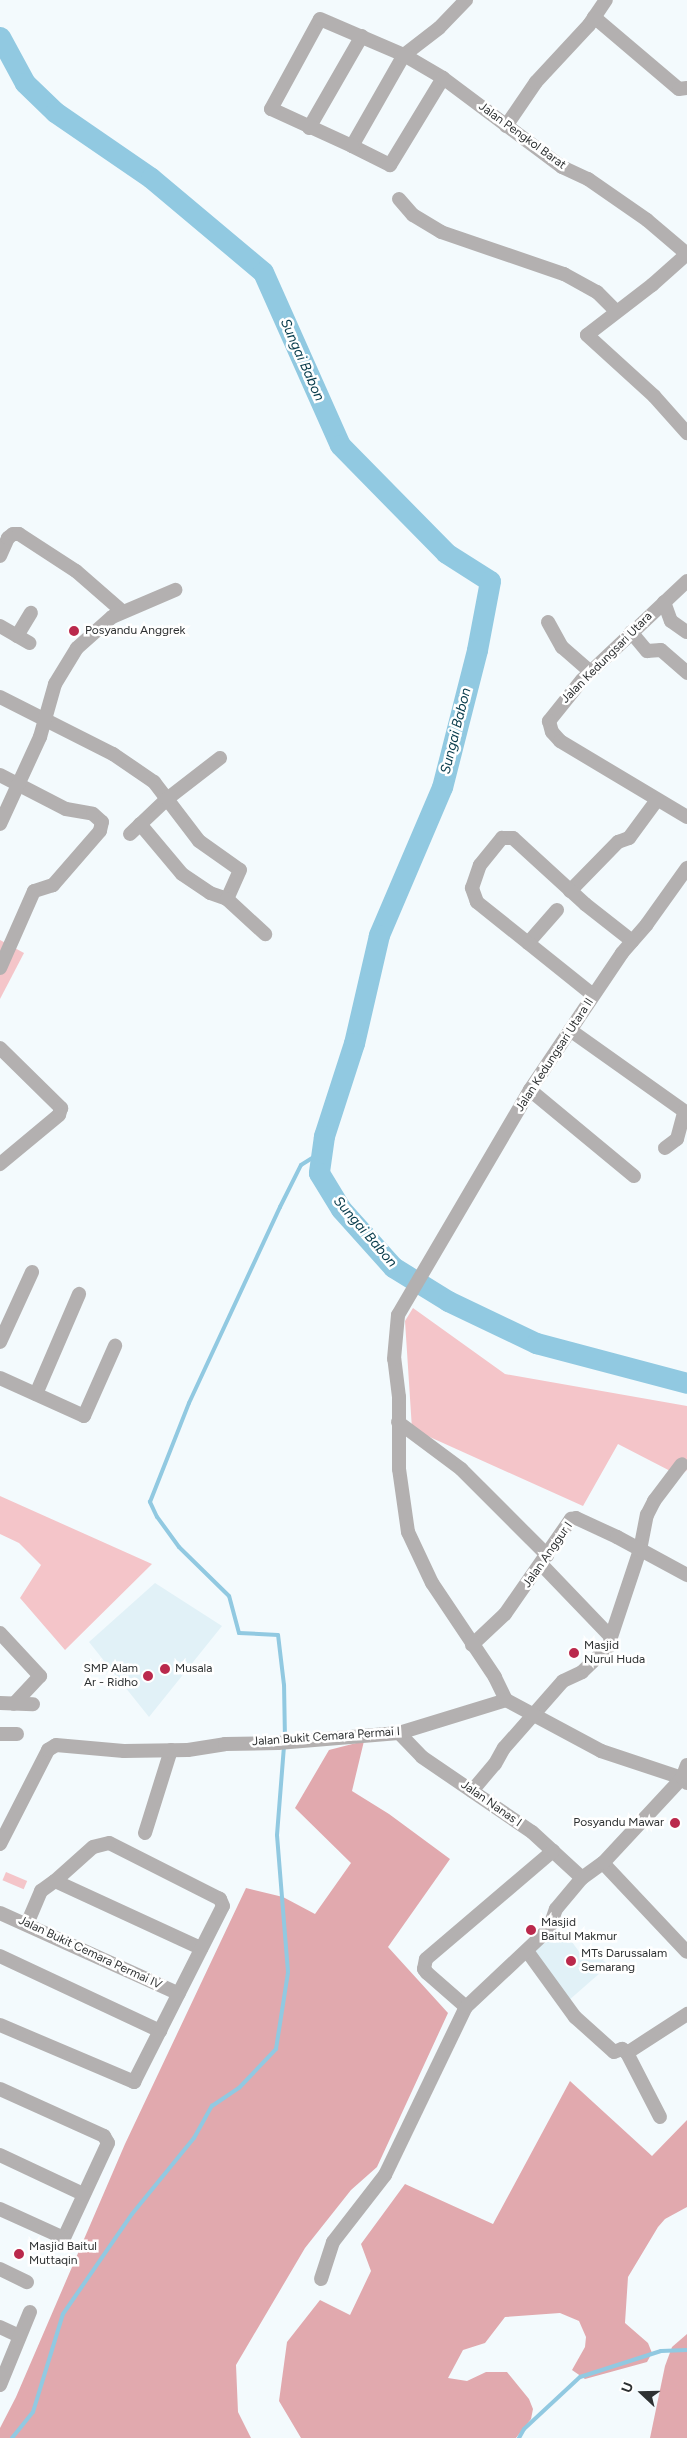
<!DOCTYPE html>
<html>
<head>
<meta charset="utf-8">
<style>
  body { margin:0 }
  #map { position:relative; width:687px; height:2438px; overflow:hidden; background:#f3fafd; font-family:Figtree,sans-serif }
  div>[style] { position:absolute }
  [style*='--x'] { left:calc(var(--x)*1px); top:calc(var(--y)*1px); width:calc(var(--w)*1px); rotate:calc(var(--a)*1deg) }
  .built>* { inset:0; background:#e1f1f7 }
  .green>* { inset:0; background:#f4c5c9; transform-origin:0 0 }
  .forest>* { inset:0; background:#e1a9ae }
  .stream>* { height:4px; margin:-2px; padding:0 2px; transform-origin:2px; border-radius:2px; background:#91c9e1 }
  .river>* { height:21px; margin:-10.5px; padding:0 10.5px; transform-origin:10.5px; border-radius:10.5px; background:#91c9e1 }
  .street>* { height:14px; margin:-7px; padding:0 7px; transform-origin:7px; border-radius:7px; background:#b3b0b0 }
  .dots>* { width:14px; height:14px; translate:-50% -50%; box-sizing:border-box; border:2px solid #fff; border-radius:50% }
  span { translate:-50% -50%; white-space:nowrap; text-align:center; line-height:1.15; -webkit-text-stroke:5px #fff; paint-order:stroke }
  .street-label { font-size:12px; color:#2e3132 }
  .poi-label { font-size:12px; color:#2e3132 }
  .left { translate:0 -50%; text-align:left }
  .right { translate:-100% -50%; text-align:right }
  .water-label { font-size:14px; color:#073b4b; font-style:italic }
  .north { position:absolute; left:617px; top:2368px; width:50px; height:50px; -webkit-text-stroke:4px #fff; paint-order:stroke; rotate:291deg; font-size:14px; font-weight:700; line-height:20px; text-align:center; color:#2e3132 }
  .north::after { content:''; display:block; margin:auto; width:18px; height:22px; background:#2e3132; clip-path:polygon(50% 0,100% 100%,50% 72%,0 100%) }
</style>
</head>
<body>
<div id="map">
  <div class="built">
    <div style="clip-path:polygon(155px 1583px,222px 1626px,149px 1717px,89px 1642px)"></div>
    <div style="clip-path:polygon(558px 1923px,583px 1957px,594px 1949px,608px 1966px,568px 2001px,528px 1951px)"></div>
  </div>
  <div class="green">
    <div style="clip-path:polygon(0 940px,24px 953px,0 999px)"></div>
    <div style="clip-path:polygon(413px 1308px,505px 1374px,687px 1406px,687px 1470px,680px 1476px,618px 1444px,583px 1506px,412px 1429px,405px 1321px)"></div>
    <div style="clip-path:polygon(0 1496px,152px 1564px,65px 1650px,20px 1598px,41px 1565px,19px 1543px,0 1534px)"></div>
    <div style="left:6px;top:1872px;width:23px;height:9px;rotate:23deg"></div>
  </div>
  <div class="forest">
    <div style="clip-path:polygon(364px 1741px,352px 1791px,389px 1814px,450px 1859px,388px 1947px,448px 2013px,377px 2167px,351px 2190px,305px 2248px,236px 2365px,238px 2412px,251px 2438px,0 2438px,0 2428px,16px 2397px,125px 2144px,246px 1888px,283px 1897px,315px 1914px,351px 1863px,295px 1808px,329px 1750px)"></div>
    <div style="clip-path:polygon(570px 2081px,652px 2156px,687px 2120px,687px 2207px,665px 2219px,658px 2227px,628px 2277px,625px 2323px,648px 2343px,652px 2353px,647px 2362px,585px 2379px,572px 2370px,585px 2347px,586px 2337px,579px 2321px,560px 2313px,505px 2317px,485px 2343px,463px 2350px,448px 2378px,467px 2381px,486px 2372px,507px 2372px,529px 2399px,533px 2409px,531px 2419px,516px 2438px,301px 2438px,279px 2401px,287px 2342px,320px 2300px,350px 2315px,371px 2271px,361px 2244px,405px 2184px,493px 2224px)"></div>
    <div style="clip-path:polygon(687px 2334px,687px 2438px,650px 2438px,665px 2366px,672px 2347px)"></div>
  </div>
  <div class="stream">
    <div style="--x:285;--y:1740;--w:55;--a:-91"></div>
    <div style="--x:284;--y:1685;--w:50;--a:-96.8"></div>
    <div style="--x:278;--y:1635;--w:39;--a:-177"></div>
    <div style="--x:239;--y:1633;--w:38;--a:-105"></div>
    <div style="--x:229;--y:1596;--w:70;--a:-135.6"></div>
    <div style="--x:179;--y:1547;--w:37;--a:-126"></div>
    <div style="--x:157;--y:1517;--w:17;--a:-115"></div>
    <div style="--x:150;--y:1502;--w:106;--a:-68.5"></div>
    <div style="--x:189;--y:1403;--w:216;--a:-65.1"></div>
    <div style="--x:280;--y:1207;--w:47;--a:-63.4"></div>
    <div style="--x:301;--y:1165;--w:25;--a:-32"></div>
    <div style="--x:12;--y:2438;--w:33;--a:-51"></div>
    <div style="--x:33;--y:2412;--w:102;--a:-73"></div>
    <div style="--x:63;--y:2314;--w:121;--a:-55.4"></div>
    <div style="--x:132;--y:2214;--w:98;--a:-50.8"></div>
    <div style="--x:194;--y:2138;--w:37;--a:-61"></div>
    <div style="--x:212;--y:2106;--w:32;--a:-34"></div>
    <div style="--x:239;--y:2088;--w:54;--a:-46.5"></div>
    <div style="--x:276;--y:2049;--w:78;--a:-81.1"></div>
    <div style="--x:288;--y:1972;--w:137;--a:-94.6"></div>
    <div style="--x:277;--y:1835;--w:88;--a:-85.5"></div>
    <div style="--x:519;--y:2438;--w:10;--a:-61"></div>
    <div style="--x:524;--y:2429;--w:76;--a:-42.9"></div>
    <div style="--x:580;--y:2377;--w:85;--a:-17.8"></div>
    <div style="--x:661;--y:2351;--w:26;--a:-2"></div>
  </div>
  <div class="river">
    <div style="--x:0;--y:37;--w:52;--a:61.5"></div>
    <div style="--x:25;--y:83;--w:42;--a:44"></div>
    <div style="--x:55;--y:112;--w:116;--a:34.5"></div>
    <div style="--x:151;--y:178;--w:146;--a:40"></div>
    <div style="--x:263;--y:272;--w:189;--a:66"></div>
    <div style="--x:340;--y:445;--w:151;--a:45.5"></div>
    <div style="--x:446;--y:553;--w:52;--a:32.5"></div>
    <div style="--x:490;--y:581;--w:70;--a:100.7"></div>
    <div style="--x:477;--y:650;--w:141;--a:104.3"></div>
    <div style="--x:442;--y:787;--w:161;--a:113.1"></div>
    <div style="--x:379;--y:935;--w:111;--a:103"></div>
    <div style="--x:354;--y:1043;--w:98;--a:107.9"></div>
    <div style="--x:324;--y:1136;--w:37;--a:98"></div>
    <div style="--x:319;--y:1173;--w:42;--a:58.6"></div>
    <div style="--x:341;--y:1209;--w:78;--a:48.1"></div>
    <div style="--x:393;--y:1267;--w:65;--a:31.7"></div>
    <div style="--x:448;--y:1301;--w:98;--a:25.5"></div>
    <div style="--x:536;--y:1343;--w:156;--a:14.8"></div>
  </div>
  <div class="street">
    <div style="--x:594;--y:17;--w:111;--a:40.3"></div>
    <div style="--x:679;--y:89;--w:8;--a:-7"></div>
    <div style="--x:443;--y:78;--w:102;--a:121.3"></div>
    <div style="--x:390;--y:165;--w:42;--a:-153.4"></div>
    <div style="--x:352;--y:146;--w:105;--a:-60.3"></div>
    <div style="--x:404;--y:55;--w:44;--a:-37.6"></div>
    <div style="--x:439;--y:28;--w:39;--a:-46"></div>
    <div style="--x:506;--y:126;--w:53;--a:-55.7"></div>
    <div style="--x:536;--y:82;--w:78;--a:-47.1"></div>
    <div style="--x:589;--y:25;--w:30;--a:-56"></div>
    <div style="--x:309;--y:128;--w:106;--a:-60.1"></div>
    <div style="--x:352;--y:146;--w:89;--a:-155.4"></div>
    <div style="--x:271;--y:109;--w:102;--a:-61.4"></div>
    <div style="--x:320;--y:19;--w:91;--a:23.2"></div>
    <div style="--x:404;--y:55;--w:45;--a:30.5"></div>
    <div style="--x:443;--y:78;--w:149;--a:36.8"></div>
    <div style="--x:562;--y:167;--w:29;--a:25"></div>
    <div style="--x:588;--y:179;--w:72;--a:34.8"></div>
    <div style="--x:647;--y:220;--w:52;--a:40.4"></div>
    <div style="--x:399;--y:199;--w:21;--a:49"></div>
    <div style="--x:413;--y:215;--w:33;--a:31"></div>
    <div style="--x:441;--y:232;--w:130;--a:18.9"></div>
    <div style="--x:564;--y:274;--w:38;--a:29"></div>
    <div style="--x:597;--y:292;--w:27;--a:45"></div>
    <div style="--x:687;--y:254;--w:47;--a:138.5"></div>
    <div style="--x:652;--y:285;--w:82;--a:142.4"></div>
    <div style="--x:587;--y:335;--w:91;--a:42.3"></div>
    <div style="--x:654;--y:396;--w:50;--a:48.3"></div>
    <div style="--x:0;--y:556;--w:20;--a:-66"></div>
    <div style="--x:8;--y:538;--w:6;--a:-39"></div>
    <div style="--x:13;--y:534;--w:6;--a:0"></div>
    <div style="--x:19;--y:534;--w:68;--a:33"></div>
    <div style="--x:76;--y:571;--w:62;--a:41.1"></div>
    <div style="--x:687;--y:581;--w:144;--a:136.7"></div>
    <div style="--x:582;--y:680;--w:53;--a:128.8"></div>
    <div style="--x:549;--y:721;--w:11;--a:75"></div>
    <div style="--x:552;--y:732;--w:12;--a:48"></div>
    <div style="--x:560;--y:741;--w:148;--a:30.9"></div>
    <div style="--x:664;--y:602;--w:20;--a:70"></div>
    <div style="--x:671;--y:621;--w:19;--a:35"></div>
    <div style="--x:548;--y:622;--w:29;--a:61"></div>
    <div style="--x:562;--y:647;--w:38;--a:41"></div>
    <div style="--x:0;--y:626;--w:34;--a:30"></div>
    <div style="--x:631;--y:632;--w:25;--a:50"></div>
    <div style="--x:647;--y:651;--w:14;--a:-4"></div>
    <div style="--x:661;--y:650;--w:35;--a:41"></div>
    <div style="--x:17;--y:636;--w:27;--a:-59"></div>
    <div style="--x:0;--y:697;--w:127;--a:26.8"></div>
    <div style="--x:113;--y:754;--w:50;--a:34.3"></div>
    <div style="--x:154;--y:782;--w:74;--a:52.7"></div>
    <div style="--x:199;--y:841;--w:50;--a:35.3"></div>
    <div style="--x:240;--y:870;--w:32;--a:114"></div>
    <div style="--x:0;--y:775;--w:74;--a:27.3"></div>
    <div style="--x:66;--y:809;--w:27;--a:10"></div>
    <div style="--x:93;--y:814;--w:12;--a:42"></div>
    <div style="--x:102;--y:822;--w:9;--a:103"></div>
    <div style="--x:100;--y:831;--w:72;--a:131"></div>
    <div style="--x:53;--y:885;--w:20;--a:162"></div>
    <div style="--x:34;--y:891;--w:84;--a:113.8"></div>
    <div style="--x:0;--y:824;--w:96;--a:-65.3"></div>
    <div style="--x:40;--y:737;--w:55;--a:-74.2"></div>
    <div style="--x:55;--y:684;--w:42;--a:-58.6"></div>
    <div style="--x:77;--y:648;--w:47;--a:-41.5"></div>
    <div style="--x:112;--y:617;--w:69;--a:-23.2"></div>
    <div style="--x:140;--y:824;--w:65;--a:50"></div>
    <div style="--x:182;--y:874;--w:34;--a:34"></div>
    <div style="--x:210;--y:893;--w:18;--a:19"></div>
    <div style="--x:227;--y:899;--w:52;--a:42.6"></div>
    <div style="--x:130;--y:834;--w:51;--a:-43.4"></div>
    <div style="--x:167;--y:799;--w:67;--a:-37.7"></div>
    <div style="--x:570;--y:891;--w:69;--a:-45.6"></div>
    <div style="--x:618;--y:842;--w:12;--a:-20"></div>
    <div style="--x:629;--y:838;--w:47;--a:-53.6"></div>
    <div style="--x:528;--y:943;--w:44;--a:-48.7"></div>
    <div style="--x:593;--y:995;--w:149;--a:-141.3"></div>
    <div style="--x:477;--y:902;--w:15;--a:-110"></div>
    <div style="--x:472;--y:888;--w:24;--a:-71"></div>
    <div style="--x:480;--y:865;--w:35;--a:-51"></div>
    <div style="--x:502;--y:838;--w:11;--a:0"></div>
    <div style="--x:513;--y:838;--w:98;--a:42.5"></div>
    <div style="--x:585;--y:904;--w:60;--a:38.2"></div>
    <div style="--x:570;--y:1030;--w:143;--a:35.4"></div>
    <div style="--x:0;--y:1048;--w:86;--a:44.5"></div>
    <div style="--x:61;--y:1108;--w:7;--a:106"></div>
    <div style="--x:59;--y:1115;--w:77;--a:140.3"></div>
    <div style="--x:530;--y:1090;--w:135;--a:39.6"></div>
    <div style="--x:665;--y:1148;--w:15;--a:-37"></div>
    <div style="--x:677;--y:1139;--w:28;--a:-75"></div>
    <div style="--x:0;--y:1342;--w:77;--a:-65.4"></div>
    <div style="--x:0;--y:1378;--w:92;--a:24.3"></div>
    <div style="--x:84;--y:1416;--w:77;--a:-66.1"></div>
    <div style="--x:36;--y:1394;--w:109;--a:-66.7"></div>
    <div style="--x:398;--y:1422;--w:79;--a:36.7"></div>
    <div style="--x:461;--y:1469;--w:122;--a:45"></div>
    <div style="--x:0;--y:1633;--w:59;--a:47.1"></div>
    <div style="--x:40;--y:1676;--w:38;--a:133"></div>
    <div style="--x:611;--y:1637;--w:92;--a:-71.6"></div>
    <div style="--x:640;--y:1550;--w:36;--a:-79"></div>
    <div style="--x:647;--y:1515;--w:16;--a:-63"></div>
    <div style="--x:654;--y:1501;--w:46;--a:-52.9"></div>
    <div style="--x:472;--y:1645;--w:45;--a:-43.2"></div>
    <div style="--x:505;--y:1614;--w:116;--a:-55.2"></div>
    <div style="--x:571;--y:1519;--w:5;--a:-11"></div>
    <div style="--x:576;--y:1518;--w:45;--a:24.9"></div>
    <div style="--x:617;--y:1537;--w:80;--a:28.5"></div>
    <div style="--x:506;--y:1700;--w:25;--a:-116"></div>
    <div style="--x:495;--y:1677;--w:113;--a:-123.8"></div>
    <div style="--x:432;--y:1583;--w:56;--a:-115.2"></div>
    <div style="--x:408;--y:1532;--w:64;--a:-98.1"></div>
    <div style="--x:399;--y:1469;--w:72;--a:-90"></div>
    <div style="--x:399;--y:1397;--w:38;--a:-97"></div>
    <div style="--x:394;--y:1359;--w:44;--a:-84.8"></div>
    <div style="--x:398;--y:1315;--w:261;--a:-59.6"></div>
    <div style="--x:530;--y:1090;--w:165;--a:-56.1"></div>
    <div style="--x:622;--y:953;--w:38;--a:-49"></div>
    <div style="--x:647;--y:924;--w:69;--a:-54.5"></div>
    <div style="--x:0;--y:1703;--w:33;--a:2"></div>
    <div style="--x:399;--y:1733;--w:33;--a:46"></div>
    <div style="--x:422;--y:1757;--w:133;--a:34.3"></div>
    <div style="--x:532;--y:1832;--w:68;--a:42.6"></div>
    <div style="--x:0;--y:1734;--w:17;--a:0"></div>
    <div style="--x:472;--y:1791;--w:35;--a:-50"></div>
    <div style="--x:495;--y:1764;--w:18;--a:-61"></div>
    <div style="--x:504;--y:1748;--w:89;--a:-48.6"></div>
    <div style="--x:563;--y:1681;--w:21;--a:-25"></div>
    <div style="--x:582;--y:1672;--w:37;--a:-44"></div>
    <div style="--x:609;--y:1646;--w:9;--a:-77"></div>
    <div style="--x:611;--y:1637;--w:100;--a:-133.8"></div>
    <div style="--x:145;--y:1833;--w:87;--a:-72.6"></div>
    <div style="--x:0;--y:1844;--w:106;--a:-62.9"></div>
    <div style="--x:48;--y:1750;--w:9;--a:-32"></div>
    <div style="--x:56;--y:1745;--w:68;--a:5"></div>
    <div style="--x:124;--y:1751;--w:64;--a:-0.9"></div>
    <div style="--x:188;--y:1750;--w:37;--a:-9"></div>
    <div style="--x:225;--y:1744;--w:53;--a:-1.1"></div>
    <div style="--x:278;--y:1743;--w:121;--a:-4.7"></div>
    <div style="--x:399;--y:1733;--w:112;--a:-17.1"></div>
    <div style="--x:506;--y:1700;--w:108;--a:28.2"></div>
    <div style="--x:601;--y:1751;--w:85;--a:18.4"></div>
    <div style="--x:682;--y:1778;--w:7;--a:45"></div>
    <div style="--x:603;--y:1863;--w:122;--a:46.7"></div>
    <div style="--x:0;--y:1913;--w:196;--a:24.3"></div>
    <div style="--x:27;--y:1924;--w:36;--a:-67"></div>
    <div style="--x:41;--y:1891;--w:17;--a:-36"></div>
    <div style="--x:55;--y:1881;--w:161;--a:24.7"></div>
    <div style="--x:527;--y:1951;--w:82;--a:54"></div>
    <div style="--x:575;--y:2017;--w:52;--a:41.9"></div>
    <div style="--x:614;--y:2052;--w:9;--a:-21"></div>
    <div style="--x:622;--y:2049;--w:6;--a:39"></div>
    <div style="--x:627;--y:2053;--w:72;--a:-33"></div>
    <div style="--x:0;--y:1956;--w:177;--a:25.1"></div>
    <div style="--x:466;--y:2007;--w:52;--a:-138.9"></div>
    <div style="--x:427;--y:1973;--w:5;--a:-127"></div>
    <div style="--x:424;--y:1969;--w:10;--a:-79"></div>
    <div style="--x:426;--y:1959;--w:167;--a:-40.4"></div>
    <div style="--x:0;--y:2025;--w:146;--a:23"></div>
    <div style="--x:134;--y:2082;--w:197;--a:-63.2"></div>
    <div style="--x:223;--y:1906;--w:8;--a:-113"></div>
    <div style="--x:220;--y:1899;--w:124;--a:-153.2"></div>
    <div style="--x:109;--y:1843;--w:16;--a:166"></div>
    <div style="--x:93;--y:1847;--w:51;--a:138.2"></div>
    <div style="--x:627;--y:2053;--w:72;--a:62.7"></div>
    <div style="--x:0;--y:2089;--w:114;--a:24.3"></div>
    <div style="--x:104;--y:2136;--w:8;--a:60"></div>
    <div style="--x:108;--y:2143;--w:105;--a:114.9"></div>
    <div style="--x:64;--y:2238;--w:70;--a:-155.6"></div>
    <div style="--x:0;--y:2155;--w:92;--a:25.2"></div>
    <div style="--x:0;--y:2269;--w:30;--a:26"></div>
    <div style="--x:321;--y:2279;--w:39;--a:-72"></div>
    <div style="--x:333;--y:2242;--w:85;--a:-52.2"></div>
    <div style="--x:385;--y:2175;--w:187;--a:-64.3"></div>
    <div style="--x:466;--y:2007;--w:114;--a:-43.2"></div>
    <div style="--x:549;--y:1929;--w:21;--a:-71"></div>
    <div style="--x:556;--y:1909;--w:40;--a:-50"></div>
    <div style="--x:582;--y:1878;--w:26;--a:-36"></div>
    <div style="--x:603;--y:1863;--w:116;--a:-47.1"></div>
    <div style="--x:682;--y:1778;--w:14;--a:-69"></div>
    <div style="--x:0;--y:2327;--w:21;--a:25"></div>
    <div style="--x:0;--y:2385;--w:79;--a:-67.7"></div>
  </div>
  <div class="dots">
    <div style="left:74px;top:631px;background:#ba294c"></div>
    <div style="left:574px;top:1653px;background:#ba294c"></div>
    <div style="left:165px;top:1669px;background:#ba294c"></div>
    <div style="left:148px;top:1676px;background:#ba294c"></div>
    <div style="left:675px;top:1823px;background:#ba294c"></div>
    <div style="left:531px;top:1930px;background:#ba294c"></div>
    <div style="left:571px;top:1961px;background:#ba294c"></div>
    <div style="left:19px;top:2254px;background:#ba294c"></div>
  </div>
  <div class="street-label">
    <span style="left:522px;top:136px;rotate:36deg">Jalan Pengkol Barat</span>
    <span style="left:607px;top:658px;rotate:-45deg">Jalan Kedungsari Utara</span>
    <span style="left:555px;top:1055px;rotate:-57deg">Jalan Kedungsari Utara II</span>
    <span style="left:548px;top:1555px;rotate:-55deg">Jalan Anggur I</span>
    <span style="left:326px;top:1737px;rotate:-4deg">Jalan Bukit Cemara Permai I</span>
    <span style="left:491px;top:1804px;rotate:35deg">Jalan Nanas I</span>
    <span style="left:90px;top:1953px;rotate:25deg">Jalan Bukit Cemara Permai IV</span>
  </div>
  <div class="poi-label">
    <span class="left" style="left:85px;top:631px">Posyandu Anggrek</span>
    <span class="left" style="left:584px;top:1653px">Masjid<br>Nurul Huda</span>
    <span class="right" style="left:138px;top:1676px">SMP Alam<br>Ar - Ridho</span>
    <span class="left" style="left:175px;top:1669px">Musala</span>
    <span class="right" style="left:664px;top:1823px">Posyandu Mawar</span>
    <span class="left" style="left:541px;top:1930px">Masjid<br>Baitul Makmur</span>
    <span class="left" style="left:581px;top:1961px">MTs Darussalam<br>Semarang</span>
    <span class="left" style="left:29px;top:2254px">Masjid Baitul<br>Muttaqin</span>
  </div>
  <div class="water-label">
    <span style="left:302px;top:360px;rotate:66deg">Sungai Babon</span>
    <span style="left:456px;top:731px;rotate:-76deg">Sungai Babon</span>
    <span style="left:365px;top:1232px;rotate:49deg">Sungai Babon</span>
  </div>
  <div class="north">U</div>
</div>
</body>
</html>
